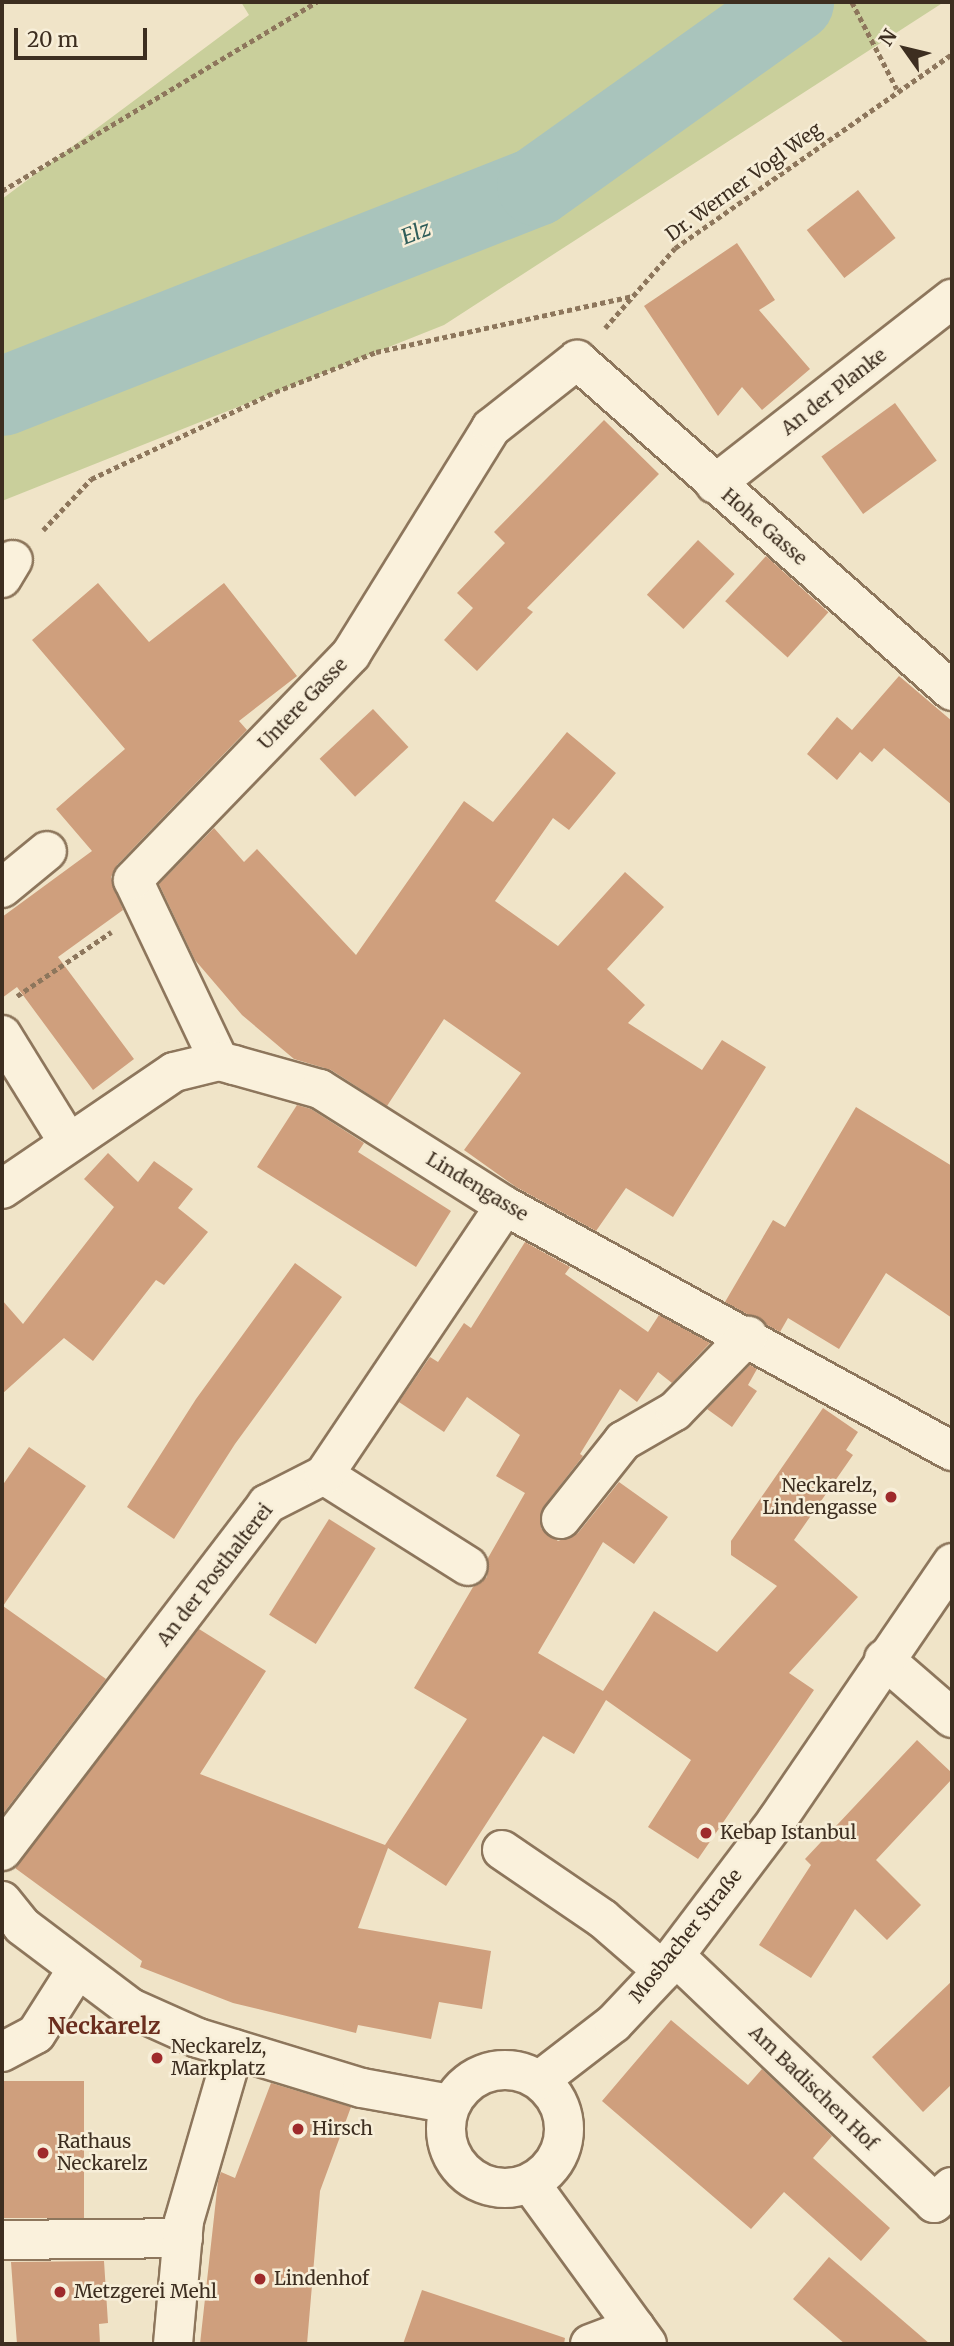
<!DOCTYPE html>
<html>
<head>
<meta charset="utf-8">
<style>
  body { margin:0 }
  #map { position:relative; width:954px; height:2346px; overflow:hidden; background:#f0e4c8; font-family:Merriweather,serif }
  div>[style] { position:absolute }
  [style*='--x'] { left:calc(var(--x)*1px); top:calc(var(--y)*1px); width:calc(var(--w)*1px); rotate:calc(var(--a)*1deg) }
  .green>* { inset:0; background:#c9cf9b }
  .river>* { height:79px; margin:-39.5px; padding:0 39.5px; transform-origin:39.5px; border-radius:39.5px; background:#a9c4bc }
  .building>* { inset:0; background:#cf9f7d; transform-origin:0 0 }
  .path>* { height:4.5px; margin-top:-2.25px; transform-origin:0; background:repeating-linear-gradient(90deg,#8d765c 0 5px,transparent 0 8.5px) }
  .roads { filter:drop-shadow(2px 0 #8d765c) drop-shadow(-2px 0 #8d765c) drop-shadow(0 2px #8d765c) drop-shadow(0 -2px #8d765c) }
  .minor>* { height:38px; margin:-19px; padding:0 19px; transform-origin:19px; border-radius:19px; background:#faf1dc }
  .minor>.ring { margin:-19px; padding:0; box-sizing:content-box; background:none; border:38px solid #faf1dc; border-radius:50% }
  .dots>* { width:19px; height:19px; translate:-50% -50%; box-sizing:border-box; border:4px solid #f7eed8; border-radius:50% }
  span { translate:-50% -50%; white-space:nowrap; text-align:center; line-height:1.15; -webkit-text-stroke:5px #f7eed8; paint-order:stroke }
  .street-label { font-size:19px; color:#3d2e20 }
  .poi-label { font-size:19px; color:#3d2e20 }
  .right { translate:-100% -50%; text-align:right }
  .left { translate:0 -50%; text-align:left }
  .water-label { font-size:21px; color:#2f5d5a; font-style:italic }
  .quarter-label { font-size:23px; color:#6b2e1e; font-weight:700 }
  .frame { position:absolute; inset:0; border:4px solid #3d2e20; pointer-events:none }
  .north { position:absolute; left:870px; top:14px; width:70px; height:70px; -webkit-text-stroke:5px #f7eed8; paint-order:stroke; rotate:304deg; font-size:19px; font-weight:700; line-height:28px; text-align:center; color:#3d2e20 }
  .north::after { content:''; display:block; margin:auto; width:24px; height:32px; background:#3d2e20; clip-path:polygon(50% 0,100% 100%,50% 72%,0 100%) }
  .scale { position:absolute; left:14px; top:28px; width:133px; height:32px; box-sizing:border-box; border:4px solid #3d2e20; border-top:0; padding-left:9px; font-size:21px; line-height:24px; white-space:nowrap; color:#3d2e20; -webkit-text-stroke:5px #f7eed8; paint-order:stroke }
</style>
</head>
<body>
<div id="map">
  <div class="green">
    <div style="clip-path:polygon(241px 2px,944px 2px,444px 325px,2px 501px,2px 199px,249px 15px)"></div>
  </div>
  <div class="river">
    <div style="--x:2;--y:396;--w:574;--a:-21.47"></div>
    <div style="--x:536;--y:186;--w:317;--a:-35.5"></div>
  </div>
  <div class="building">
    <div style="left:858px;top:190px;width:61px;height:65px;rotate:52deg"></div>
    <div style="clip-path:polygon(737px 243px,775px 300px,759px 310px,810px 369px,762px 410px,742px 387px,718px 416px,644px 306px)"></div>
    <div style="left:895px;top:403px;width:71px;height:91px;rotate:54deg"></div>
    <div style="clip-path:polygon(604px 420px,659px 474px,527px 608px,533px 612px,477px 671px,444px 640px,473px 608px,457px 593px,505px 543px,494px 532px)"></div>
    <div style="left:698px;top:540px;width:50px;height:75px;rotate:43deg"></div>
    <div style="left:766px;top:556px;width:84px;height:61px;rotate:42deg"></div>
    <div style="clip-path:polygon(98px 583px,149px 642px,224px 583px,297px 676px,239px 721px,247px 730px,117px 865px,111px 877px,123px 910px,58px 957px,134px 1059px,93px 1090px,17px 987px,2px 998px,2px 917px,92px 851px,56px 809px,125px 749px,32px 640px)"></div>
    <div style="clip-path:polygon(899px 676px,952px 721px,952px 805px,884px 748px,872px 762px,860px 752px,837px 780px,807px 754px,837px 717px,852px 730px)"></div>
    <div style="left:373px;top:709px;width:52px;height:73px;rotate:47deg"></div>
    <div style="clip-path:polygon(567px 732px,616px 773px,569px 830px,553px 818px,495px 901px,558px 946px,625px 872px,664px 907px,607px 969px,645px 1005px,628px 1023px,702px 1070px,722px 1040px,766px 1067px,673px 1217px,626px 1188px,596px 1231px,516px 1187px,464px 1150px,521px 1073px,444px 1019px,387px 1106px,331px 1070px,294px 1059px,242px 1015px,195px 960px,159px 884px,214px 828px,244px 862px,257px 849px,356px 955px,464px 801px,493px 822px)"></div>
    <div style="clip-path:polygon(297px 1105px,311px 1109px,364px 1143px,358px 1152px,451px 1211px,416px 1267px,257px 1167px)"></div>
    <div style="clip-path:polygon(856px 1107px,952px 1166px,952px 1318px,886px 1273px,839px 1349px,788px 1318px,780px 1332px,725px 1302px,773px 1220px,785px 1227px)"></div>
    <div style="clip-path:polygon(108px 1153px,138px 1182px,154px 1161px,193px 1189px,178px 1208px,208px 1232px,164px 1285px,156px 1280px,93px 1361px,64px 1338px,2px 1394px,2px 1300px,23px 1324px,114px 1207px,84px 1179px)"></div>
    <div style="clip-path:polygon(525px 1242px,570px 1267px,565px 1274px,648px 1332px,659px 1315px,710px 1343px,672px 1383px,658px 1372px,637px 1402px,620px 1389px,580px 1454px,583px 1456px,544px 1506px,541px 1528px,558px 1541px,578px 1533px,619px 1482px,668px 1517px,634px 1564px,603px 1542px,538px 1653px,603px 1691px,654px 1611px,717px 1652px,777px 1586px,731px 1555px,731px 1541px,823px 1408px,858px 1432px,846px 1450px,853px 1455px,794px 1540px,858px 1597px,789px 1673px,814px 1690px,698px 1859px,648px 1827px,691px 1760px,606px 1700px,574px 1754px,543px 1736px,446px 1886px,388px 1848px,358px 1928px,491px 1951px,482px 2009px,439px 2002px,431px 2039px,358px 2025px,356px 2033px,233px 2003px,140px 1967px,142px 1961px,15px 1868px,199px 1629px,266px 1671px,200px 1774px,385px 1845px,467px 1719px,414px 1688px,473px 1587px,487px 1577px,488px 1558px,525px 1493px,496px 1476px,520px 1435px,467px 1397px,444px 1432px,399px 1402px,430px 1357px,438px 1362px,464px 1323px,471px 1328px)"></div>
    <div style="clip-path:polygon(295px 1263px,342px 1297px,235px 1444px,174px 1539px,127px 1507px,196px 1399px)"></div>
    <div style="clip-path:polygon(750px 1365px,757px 1369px,748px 1385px,757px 1391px,732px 1427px,707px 1409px)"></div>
    <div style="clip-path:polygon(29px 1447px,86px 1486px,3px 1606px,106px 1679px,2px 1815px,2px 1486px)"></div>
    <div style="left:329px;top:1519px;width:55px;height:113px;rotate:32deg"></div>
    <div style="clip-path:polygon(917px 1740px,952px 1773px,952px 1779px,876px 1860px,921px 1905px,887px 1940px,855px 1909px,811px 1978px,759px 1945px,811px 1865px,805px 1859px)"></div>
    <div style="clip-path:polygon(952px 1981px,952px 2084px,923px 2112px,872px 2057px)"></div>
    <div style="clip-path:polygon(671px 2020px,748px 2085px,762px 2069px,832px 2136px,813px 2158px,890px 2228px,861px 2261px,784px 2192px,751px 2229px,602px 2101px)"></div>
    <div style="left:2px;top:2081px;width:82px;height:137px"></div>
    <div style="clip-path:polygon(271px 2083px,351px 2107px,320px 2191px,307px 2344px,200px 2344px,218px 2181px,221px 2172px,235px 2178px)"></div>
    <div style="clip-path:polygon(829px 2257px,930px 2344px,845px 2344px,793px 2299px)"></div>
    <div style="clip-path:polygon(104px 2261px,108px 2323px,99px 2324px,100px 2344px,17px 2344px,11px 2262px)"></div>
    <div style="clip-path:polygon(422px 2290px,565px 2338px,564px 2344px,403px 2344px)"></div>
  </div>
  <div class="path">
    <div style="--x:852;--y:2;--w:98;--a:62.7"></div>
    <div style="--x:2;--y:191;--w:367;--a:-31"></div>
    <div style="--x:605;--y:328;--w:106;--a:-48.8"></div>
    <div style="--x:675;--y:248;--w:338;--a:-35"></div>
    <div style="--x:43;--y:530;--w:70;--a:-46.7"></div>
    <div style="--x:91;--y:479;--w:204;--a:-25.3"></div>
    <div style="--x:275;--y:392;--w:109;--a:-21.6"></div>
    <div style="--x:376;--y:352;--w:263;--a:-12.3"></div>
    <div style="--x:17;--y:996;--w:114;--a:-34.2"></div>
  </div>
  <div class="roads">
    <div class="minor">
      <div style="--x:715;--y:484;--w:301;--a:-38"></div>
      <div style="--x:2;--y:578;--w:21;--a:-59"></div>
      <div style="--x:2;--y:888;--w:58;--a:-39.4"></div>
      <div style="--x:2;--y:1035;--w:126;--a:58.3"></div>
      <div style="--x:219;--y:1061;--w:200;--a:-115.4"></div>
      <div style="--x:133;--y:880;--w:314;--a:-46"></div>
      <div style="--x:351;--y:654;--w:266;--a:-58.2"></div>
      <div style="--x:491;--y:428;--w:110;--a:-38.3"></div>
      <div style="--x:577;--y:360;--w:500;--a:41.43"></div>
      <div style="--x:2;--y:1189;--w:208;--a:-34.2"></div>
      <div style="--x:174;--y:1072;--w:46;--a:-13.7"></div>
      <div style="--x:219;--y:1061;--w:16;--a:15"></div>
      <div style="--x:234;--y:1065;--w:89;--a:15.6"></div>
      <div style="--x:320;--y:1089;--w:219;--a:32.3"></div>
      <div style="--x:505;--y:1206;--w:510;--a:28.73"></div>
      <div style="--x:324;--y:1475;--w:170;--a:32.3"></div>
      <div style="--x:561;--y:1519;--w:100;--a:-51.5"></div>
      <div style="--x:623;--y:1441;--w:60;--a:-30"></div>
      <div style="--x:675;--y:1411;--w:105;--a:-45.8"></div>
      <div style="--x:884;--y:1659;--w:90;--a:40.9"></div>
      <div style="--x:502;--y:1850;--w:122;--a:34.3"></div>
      <div style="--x:603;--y:1919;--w:79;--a:40.9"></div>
      <div style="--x:2;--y:1851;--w:437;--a:-52.6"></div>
      <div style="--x:267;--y:1504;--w:64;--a:-27"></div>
      <div style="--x:324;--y:1475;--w:324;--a:-56.1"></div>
      <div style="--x:2;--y:1901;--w:32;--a:51"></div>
      <div style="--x:22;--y:1926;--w:136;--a:37"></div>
      <div style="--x:131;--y:2008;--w:73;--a:24.1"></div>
      <div style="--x:198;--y:2038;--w:171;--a:17"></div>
      <div style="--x:362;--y:2088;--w:89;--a:10.3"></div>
      <div style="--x:675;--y:1956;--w:358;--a:43.6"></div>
      <div style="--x:934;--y:2203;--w:24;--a:-42"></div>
      <div style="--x:2;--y:2052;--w:38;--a:-28"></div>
      <div style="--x:36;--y:2034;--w:75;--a:-57.6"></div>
      <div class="ring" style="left:446px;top:2070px;width:80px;height:80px"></div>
      <div style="--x:540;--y:2080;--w:93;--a:-37.6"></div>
      <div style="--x:614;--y:2023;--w:71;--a:-46.7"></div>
      <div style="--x:663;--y:1971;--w:189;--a:-52.9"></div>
      <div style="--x:777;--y:1820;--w:311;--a:-55.7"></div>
      <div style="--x:530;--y:2183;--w:199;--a:54"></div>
      <div style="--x:2;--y:2240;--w:181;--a:-0.6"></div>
      <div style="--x:173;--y:2344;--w:123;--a:-84.9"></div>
      <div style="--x:184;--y:2221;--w:179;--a:-73.8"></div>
      <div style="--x:590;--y:2344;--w:48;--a:-20.7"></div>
    </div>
  </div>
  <div class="dots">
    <div style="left:891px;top:1497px;background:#9e2a2b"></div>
    <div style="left:706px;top:1833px;background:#9e2a2b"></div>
    <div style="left:157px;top:2058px;background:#9e2a2b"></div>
    <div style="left:298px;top:2129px;background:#9e2a2b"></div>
    <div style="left:43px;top:2153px;background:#9e2a2b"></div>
    <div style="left:260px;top:2279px;background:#9e2a2b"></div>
    <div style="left:60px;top:2292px;background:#9e2a2b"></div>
  </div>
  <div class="street-label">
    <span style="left:744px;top:182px;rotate:-36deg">Dr. Werner Vogl Weg</span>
    <span style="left:834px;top:392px;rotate:-38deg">An der Planke</span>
    <span style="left:764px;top:527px;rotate:41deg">Hohe Gasse</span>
    <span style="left:303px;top:704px;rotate:-46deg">Untere Gasse</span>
    <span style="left:477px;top:1187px;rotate:31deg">Lindengasse</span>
    <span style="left:215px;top:1575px;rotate:-52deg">An der Posthalterei</span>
    <span style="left:686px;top:1936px;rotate:-51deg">Mosbacher Straße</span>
    <span style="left:813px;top:2088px;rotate:44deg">Am Badischen Hof</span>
  </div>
  <div class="poi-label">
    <span class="right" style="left:877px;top:1497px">Neckarelz,<br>Lindengasse</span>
    <span class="left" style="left:720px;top:1833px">Kebap Istanbul</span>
    <span class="left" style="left:171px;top:2058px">Neckarelz,<br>Markplatz</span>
    <span class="left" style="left:312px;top:2129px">Hirsch</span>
    <span class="left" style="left:57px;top:2153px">Rathaus<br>Neckarelz</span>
    <span class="left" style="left:274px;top:2279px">Lindenhof</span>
    <span class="left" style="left:74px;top:2292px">Metzgerei Mehl</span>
  </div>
  <div class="water-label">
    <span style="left:416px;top:233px;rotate:-21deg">Elz</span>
  </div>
  <div class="quarter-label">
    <span style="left:104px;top:2026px">Neckarelz</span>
  </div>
  <div class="frame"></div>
  <div class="north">N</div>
  <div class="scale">20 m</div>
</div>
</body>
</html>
